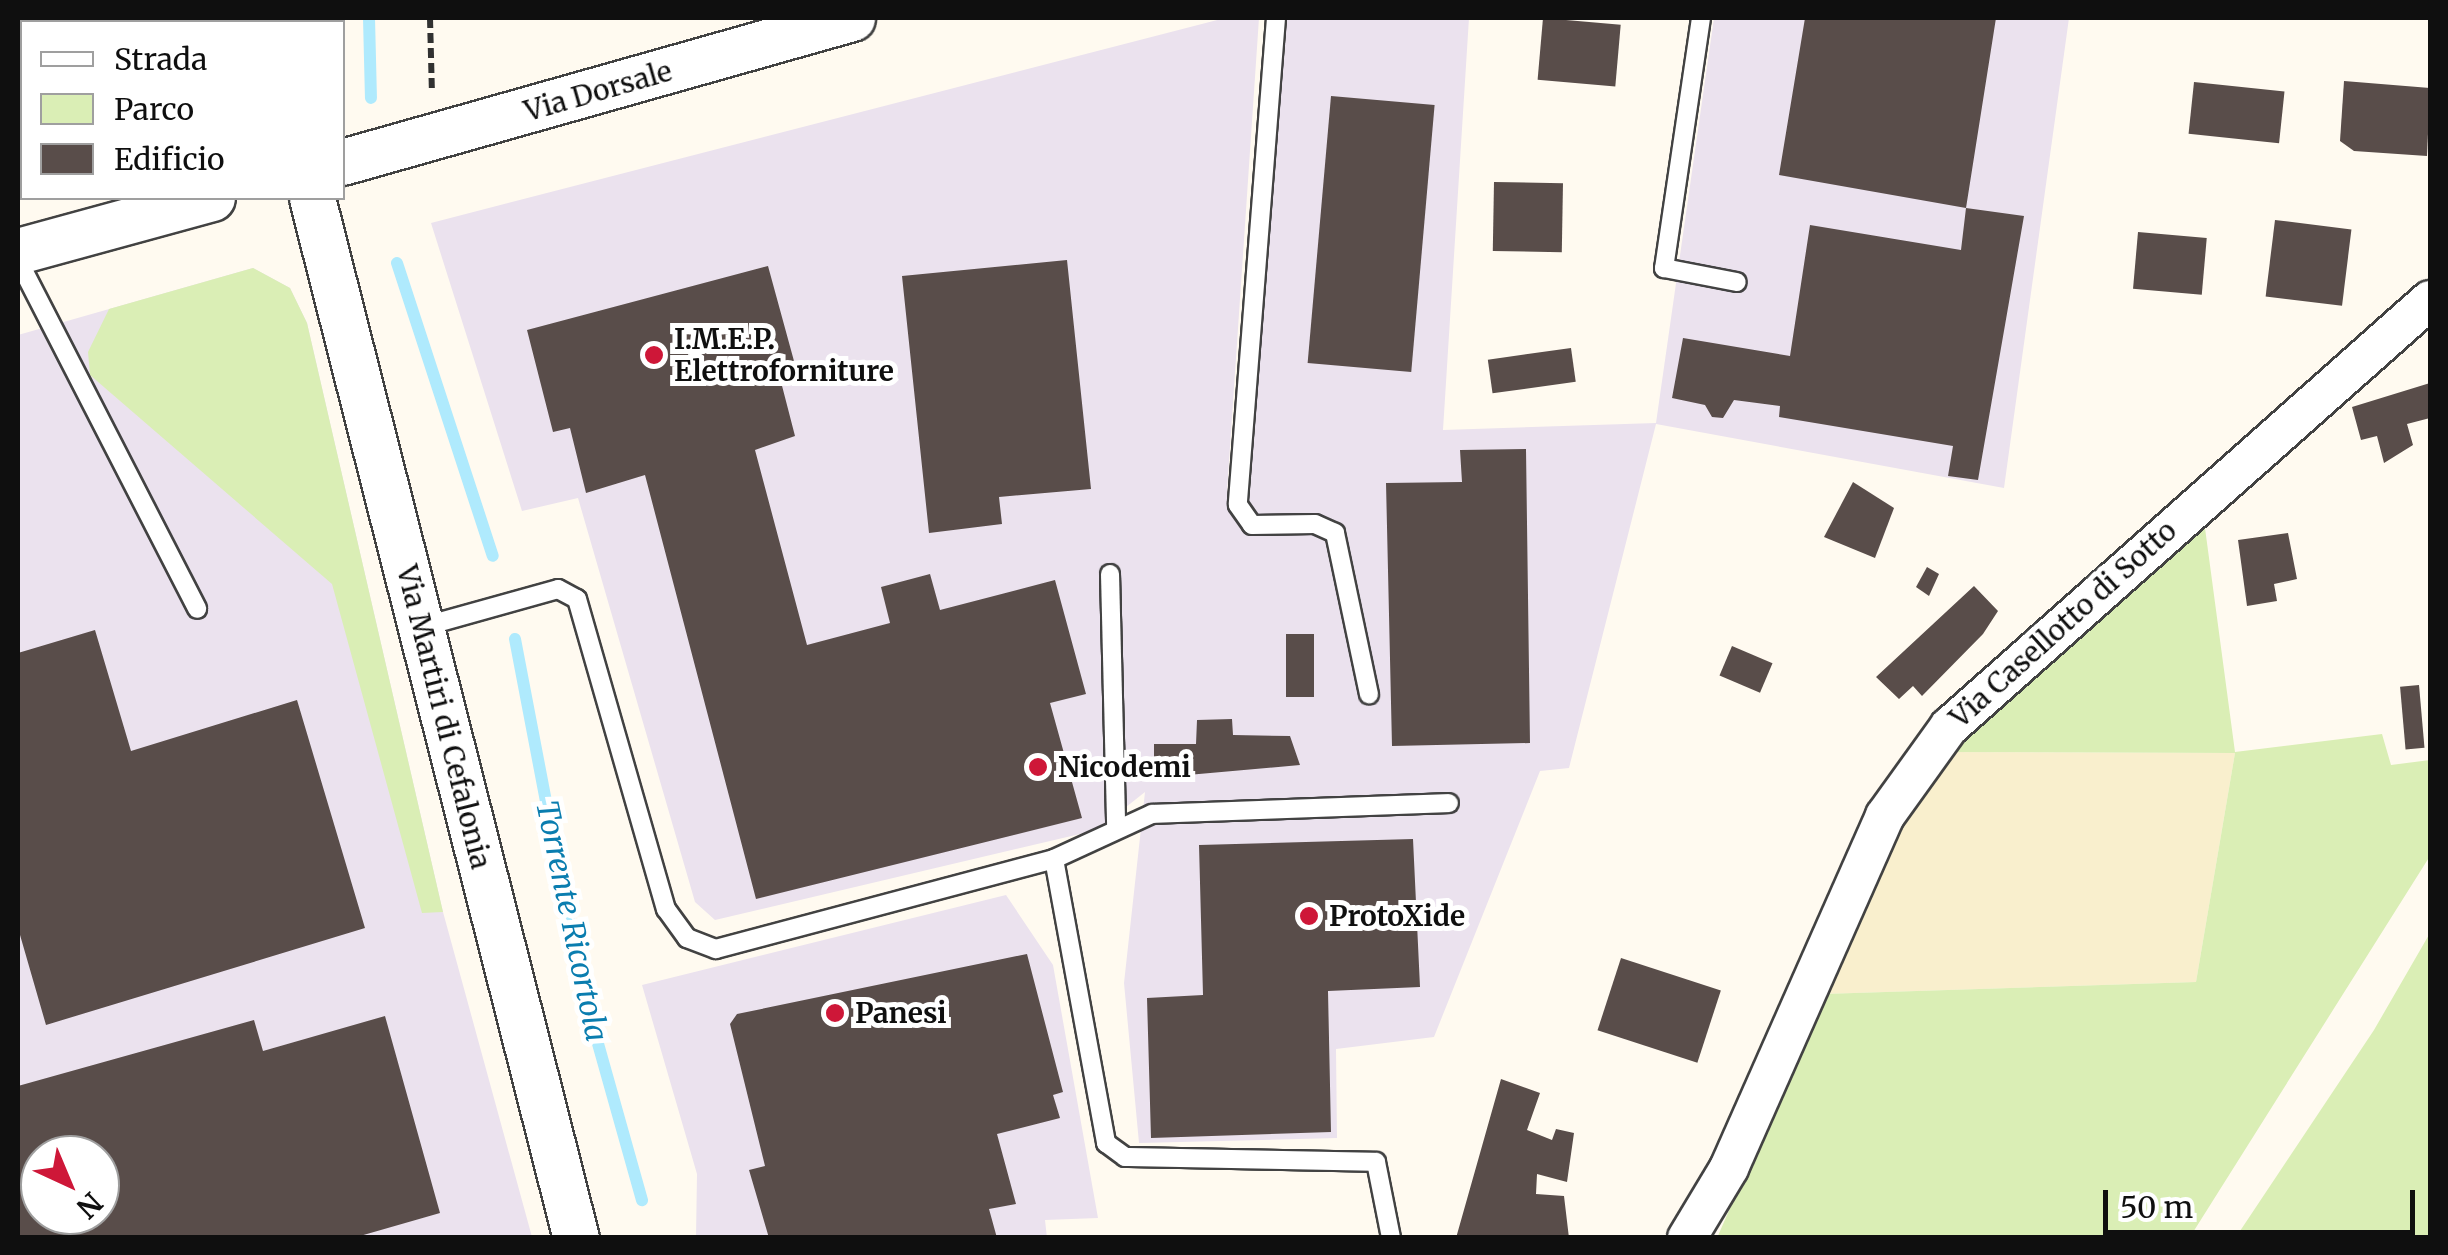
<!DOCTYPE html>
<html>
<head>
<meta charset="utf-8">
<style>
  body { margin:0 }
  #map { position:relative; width:2448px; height:1255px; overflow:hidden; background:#fffaf0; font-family:Merriweather,serif }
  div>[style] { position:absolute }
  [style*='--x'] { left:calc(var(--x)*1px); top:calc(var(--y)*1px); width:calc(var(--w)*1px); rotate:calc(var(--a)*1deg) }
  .industrial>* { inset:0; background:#ebe2ee }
  .farmland>* { inset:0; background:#f9efcd }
  .green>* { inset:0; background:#daeeb5 }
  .stream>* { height:12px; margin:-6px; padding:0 6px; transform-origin:6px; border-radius:6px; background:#afeafd }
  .building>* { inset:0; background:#594d4a; transform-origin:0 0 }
  .path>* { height:6px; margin-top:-3px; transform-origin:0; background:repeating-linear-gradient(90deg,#313131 0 10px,transparent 0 15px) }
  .roads { filter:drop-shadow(2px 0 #424242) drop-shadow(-2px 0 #424242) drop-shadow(0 2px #424242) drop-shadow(0 -2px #424242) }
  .service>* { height:18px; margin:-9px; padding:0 9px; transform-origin:9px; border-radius:9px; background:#fff }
  .minor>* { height:38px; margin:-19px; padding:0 19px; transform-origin:19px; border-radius:19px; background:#fff }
  .tertiary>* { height:45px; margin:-22.5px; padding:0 22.5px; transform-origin:22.5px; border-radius:22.5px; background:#fff }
  .dots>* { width:28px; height:28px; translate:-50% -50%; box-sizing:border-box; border:5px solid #fff; border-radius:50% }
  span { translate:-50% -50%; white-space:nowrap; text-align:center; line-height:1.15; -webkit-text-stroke:10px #fff; paint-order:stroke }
  .street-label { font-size:28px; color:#0f0f0f }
  .poi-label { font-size:28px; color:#0f0f0f; font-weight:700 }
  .left { translate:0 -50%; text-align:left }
  .water-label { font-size:30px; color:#0a7daf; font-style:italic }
  .frame { position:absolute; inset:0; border:20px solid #0f0f0f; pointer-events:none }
  .legend { position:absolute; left:20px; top:20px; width:325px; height:180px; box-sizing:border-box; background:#fff; border:2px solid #9f9f9f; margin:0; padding:12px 18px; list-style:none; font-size:30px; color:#0f0f0f }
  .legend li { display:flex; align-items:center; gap:20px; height:50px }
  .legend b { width:50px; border:2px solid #9f9f9f }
  .north { position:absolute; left:20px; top:1135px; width:100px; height:100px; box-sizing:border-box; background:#fff; border:2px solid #9f9f9f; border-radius:50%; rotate:136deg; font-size:28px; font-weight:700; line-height:40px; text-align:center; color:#0f0f0f }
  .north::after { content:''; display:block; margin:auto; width:35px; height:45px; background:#ce1738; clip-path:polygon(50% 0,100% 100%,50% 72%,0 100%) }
  .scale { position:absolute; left:2103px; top:1190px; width:312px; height:45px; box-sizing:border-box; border:5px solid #0f0f0f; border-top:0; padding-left:12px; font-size:30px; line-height:35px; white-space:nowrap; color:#0f0f0f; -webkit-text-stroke:8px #fff; paint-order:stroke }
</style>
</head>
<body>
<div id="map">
  <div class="industrial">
    <div style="clip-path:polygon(1225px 18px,1259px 18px,1227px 491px,1249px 484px,1287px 18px,1469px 18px,1443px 430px,1656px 423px,1714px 18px,2069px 18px,2004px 488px,1656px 424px,1569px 768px,1540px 771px,1434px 1037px,1336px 1049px,1337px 1138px,1139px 1143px,1124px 983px,1145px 792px,1097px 830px,715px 920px,695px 902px,578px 498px,522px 511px,431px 223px)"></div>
    <div style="clip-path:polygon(evenodd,253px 268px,290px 288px,307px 323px,443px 912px,532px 1237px,18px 1238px,18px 335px,253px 268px,40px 1155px,100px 1155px,100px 1215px,40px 1215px,40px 1155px)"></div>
    <div style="clip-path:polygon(1006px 895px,1053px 965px,1098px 1218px,1045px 1220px,1047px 1238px,696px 1237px,697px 1174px,642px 985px)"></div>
  </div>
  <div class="farmland">
    <div style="clip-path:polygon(1942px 752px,2235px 753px,2196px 982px,1823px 994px,1872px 865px)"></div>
  </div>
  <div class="green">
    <div style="clip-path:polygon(253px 268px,290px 288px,307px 323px,443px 912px,422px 913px,332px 584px,90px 375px,88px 352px,109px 309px)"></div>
    <div style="clip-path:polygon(2205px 528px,2235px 752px,2382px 734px,2391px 765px,2430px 760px,2430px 856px,2190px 1237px,1717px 1238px,1823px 994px,2196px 982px,2235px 753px,1942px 752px,2024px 673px)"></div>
    <div style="clip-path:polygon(2430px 933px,2430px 1237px,2236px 1237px,2374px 1030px)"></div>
  </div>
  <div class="stream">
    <div style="--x:369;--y:18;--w:80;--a:88.6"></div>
    <div style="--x:397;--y:263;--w:308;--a:71.9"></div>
    <div style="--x:515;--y:639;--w:343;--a:79.2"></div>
    <div style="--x:579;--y:976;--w:233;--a:74.3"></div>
  </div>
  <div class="building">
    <div style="clip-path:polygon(18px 18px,85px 22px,22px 22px,18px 86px)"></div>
    <div style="left:1543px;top:18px;width:78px;height:62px;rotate:5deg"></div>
    <div style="clip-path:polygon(1805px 18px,1996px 18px,1966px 208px,2024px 216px,1978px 480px,1948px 476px,1953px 446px,1779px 417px,1780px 406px,1734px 400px,1723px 418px,1712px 417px,1705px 405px,1672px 398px,1683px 338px,1790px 356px,1810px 225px,1961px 250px,1966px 208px,1779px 175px)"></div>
    <div style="clip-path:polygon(2344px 81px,2430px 88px,2427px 156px,2354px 151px,2340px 141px)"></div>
    <div style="left:2194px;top:82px;width:91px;height:52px;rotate:6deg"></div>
    <div style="left:1331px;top:96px;width:104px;height:268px;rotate:5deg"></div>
    <div style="left:1494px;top:182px;width:69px;height:69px;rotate:1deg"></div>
    <div style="left:2275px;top:220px;width:77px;height:77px;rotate:7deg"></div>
    <div style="left:2138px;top:232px;width:69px;height:57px;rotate:5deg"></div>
    <div style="clip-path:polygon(1067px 260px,1091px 489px,999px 497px,1002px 524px,929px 533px,902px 276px)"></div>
    <div style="clip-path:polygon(768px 266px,797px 372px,780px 378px,795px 436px,755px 450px,807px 645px,890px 623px,881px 587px,930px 574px,940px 610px,1055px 580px,1086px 694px,1050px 703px,1082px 818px,756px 899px,645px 475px,586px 493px,570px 428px,553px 432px,527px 330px)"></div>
    <div style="left:1571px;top:348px;width:34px;height:84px;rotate:82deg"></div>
    <div style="clip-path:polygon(2430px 383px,2430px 418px,2407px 424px,2413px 445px,2384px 463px,2377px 436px,2361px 440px,2352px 407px)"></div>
    <div style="clip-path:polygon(1526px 449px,1530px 743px,1392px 746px,1386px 483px,1462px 482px,1460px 450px)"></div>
    <div style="clip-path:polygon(1853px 482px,1894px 508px,1875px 558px,1824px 537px)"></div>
    <div style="clip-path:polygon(2288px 533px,2297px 579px,2274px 584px,2277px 601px,2247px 606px,2238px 540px)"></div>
    <div style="clip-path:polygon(1927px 567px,1939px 574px,1929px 596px,1916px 587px)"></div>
    <div style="clip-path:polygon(1974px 586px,1998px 611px,1983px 634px,1922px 696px,1913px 686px,1899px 699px,1876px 677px)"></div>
    <div style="clip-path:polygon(95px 630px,131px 751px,297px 700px,365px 928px,46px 1025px,18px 928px,18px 653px)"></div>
    <div style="left:1286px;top:634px;width:28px;height:63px"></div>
    <div style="left:1732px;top:646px;width:44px;height:32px;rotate:23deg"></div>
    <div style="left:2419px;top:685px;width:63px;height:19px;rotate:85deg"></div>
    <div style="clip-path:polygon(1232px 719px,1233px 735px,1290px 736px,1300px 765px,1154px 778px,1154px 744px,1196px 744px,1197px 720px)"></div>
    <div style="clip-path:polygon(1413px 839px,1420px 987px,1328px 991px,1331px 1132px,1151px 1138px,1147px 998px,1203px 995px,1199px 845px)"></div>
    <div style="clip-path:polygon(1027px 954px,1063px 1092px,1053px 1095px,1060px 1118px,997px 1134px,1016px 1204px,989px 1209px,997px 1238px,769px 1238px,749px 1170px,765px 1166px,730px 1024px,737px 1014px)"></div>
    <div style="left:1621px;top:958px;width:105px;height:76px;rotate:18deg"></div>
    <div style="clip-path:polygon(evenodd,385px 1016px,440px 1213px,353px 1238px,18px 1238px,18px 1086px,254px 1020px,263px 1051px,385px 1016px,40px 1155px,100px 1155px,100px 1215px,40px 1215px,40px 1155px)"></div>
    <div style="clip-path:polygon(1501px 1079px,1540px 1093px,1527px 1130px,1552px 1140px,1556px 1129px,1574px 1133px,1567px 1182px,1537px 1174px,1536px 1194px,1564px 1196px,1569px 1238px,1456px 1238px)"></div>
  </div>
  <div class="path">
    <div style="--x:229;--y:18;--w:4;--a:90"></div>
    <div style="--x:430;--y:18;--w:75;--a:88.5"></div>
  </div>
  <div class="roads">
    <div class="service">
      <div style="--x:1276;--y:18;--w:488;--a:94.5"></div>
      <div style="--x:1238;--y:505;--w:24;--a:55"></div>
      <div style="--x:1252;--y:525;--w:63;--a:-0.9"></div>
      <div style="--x:1315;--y:524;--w:22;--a:24"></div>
      <div style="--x:1335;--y:533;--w:165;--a:78.1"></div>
      <div style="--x:1701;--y:18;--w:253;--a:98.4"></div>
      <div style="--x:1664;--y:268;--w:74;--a:10.9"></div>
      <div style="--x:18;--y:260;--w:392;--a:62.8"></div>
      <div style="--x:1110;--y:574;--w:253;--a:88.6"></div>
      <div style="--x:422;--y:627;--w:141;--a:-15.6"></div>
      <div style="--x:558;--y:589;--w:21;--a:28"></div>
      <div style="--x:577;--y:599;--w:323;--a:74"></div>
      <div style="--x:666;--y:909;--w:36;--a:54"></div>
      <div style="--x:687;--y:938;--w:31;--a:21"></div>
      <div style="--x:716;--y:949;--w:350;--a:-14.9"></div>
      <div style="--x:1054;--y:859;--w:108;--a:-24.7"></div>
      <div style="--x:1152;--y:814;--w:297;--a:-2.1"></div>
      <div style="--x:1054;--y:859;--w:289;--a:79.6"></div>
      <div style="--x:1106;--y:1143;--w:24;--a:36"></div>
      <div style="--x:1125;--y:1157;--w:251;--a:1.1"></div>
      <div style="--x:1376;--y:1162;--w:77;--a:78.8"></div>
    </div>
    <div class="minor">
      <div style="--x:275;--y:18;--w:4;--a:90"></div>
      <div style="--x:1687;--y:1238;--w:82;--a:-59"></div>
      <div style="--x:1729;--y:1168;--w:385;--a:-66.1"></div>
      <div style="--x:1885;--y:816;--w:110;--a:-54.3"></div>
      <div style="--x:1949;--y:727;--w:643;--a:-41.6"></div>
    </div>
    <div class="tertiary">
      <div style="--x:342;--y:162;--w:530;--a:-15.77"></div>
      <div style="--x:312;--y:198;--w:1073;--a:75.76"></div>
      <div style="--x:18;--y:251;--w:201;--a:-15.3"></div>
    </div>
  </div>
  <div class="dots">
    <div style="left:654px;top:355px;background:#ce1738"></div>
    <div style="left:1038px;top:767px;background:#ce1738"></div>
    <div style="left:1309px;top:916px;background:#ce1738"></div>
    <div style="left:835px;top:1013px;background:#ce1738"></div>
  </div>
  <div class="street-label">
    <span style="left:598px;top:91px;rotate:-16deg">Via Dorsale</span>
    <span style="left:2063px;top:624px;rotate:-42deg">Via Casellotto di Sotto</span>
    <span style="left:444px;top:717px;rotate:76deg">Via Martiri di Cefalonia</span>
  </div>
  <div class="poi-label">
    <span class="left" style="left:674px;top:355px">I.M.E.P.<br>Elettroforniture</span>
    <span class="left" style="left:1058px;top:767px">Nicodemi</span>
    <span class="left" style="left:1329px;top:916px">ProtoXide</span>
    <span class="left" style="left:855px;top:1013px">Panesi</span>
  </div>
  <div class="water-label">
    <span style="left:572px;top:921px;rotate:78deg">Torrente Ricortola</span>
  </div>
  <div class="frame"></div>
  <ul class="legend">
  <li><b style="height:12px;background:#fff"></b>Strada</li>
  <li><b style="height:28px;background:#daeeb5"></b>Parco</li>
  <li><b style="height:28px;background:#594d4a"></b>Edificio</li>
  </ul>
  <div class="north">N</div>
  <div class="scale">50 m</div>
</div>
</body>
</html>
